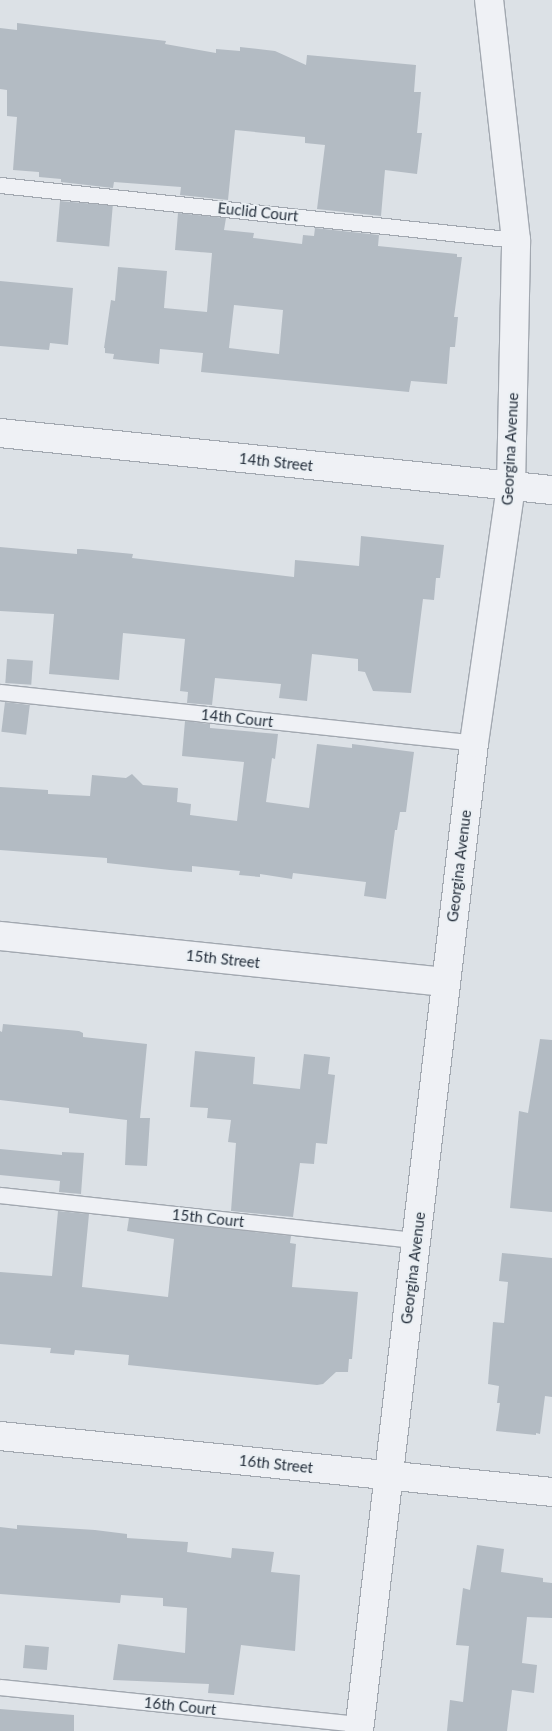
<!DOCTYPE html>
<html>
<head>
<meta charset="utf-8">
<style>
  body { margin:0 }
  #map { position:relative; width:552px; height:1731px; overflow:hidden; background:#dce1e6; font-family:Lato,sans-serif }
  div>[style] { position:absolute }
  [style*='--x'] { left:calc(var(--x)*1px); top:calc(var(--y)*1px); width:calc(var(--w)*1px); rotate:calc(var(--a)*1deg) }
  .building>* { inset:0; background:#b3bbc3; transform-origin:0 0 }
  .roads { filter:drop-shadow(1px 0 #a2a8b0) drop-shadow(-1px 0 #a2a8b0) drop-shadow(0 1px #a2a8b0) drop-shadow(0 -1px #a2a8b0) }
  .service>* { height:15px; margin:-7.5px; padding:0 7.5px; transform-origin:7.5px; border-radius:7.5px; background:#eff1f5 }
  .minor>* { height:28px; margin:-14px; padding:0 14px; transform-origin:14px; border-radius:14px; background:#eff1f5 }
  .tertiary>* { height:28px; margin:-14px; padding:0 14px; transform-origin:14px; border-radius:14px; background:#eff1f5 }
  span { translate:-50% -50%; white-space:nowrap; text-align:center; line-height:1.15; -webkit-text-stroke:4px #ebf0f4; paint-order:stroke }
  .street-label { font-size:15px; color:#26303d }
</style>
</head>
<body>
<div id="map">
  <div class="building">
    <div style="clip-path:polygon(17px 23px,166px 41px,165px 44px,216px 53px,216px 49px,240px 51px,240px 47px,275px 51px,306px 65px,307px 55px,416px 65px,414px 92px,421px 92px,417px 133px,422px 133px,417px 174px,385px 170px,381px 216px,317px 209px,325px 145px,305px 143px,305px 137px,235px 130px,228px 200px,180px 195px,181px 187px,114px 182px,113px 188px,61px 182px,61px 179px,39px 177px,39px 172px,13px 170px,17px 117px,7px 116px,7px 90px,0 89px,0 28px,17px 30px)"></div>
    <div style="left:60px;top:201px;width:53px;height:41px;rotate:5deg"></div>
    <div style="clip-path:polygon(evenodd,178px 213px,226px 218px,224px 230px,254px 233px,253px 238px,302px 244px,303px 235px,314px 236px,315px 228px,379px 235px,378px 246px,457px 254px,457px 257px,462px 257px,454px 317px,458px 317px,455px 347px,450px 347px,447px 384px,411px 381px,409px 392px,201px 372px,203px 353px,160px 349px,159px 364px,113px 359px,114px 354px,105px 353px,105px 348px,104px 348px,111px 300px,115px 301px,118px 267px,167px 271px,164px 308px,207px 312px,212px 253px,175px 250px,178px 213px,234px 305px,283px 310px,279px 354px,229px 348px,234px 305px)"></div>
    <div style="clip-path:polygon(0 281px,73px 288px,68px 345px,50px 343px,49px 350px,0 346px)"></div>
    <div style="clip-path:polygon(361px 536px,444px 545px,440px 578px,436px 578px,434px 600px,423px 599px,411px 693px,373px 691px,365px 672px,358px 671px,358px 659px,312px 654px,307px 701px,279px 698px,281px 684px,215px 678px,212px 705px,187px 703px,188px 692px,180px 691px,185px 639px,123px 633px,119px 680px,49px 674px,54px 614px,0 611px,0 547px,77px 554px,77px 549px,82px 549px,133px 554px,132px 558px,294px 577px,295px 560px,359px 566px)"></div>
    <div style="left:7px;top:659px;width:26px;height:24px;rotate:4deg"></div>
    <div style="left:5px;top:702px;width:25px;height:30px;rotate:7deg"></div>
    <div style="clip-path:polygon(185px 721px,210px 724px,210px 728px,278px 734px,275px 759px,272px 758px,266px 802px,309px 808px,317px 744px,352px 748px,352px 744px,414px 752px,406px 812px,400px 812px,397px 830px,395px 830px,386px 899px,364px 896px,366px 882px,293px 873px,292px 879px,260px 874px,260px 877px,239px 875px,240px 871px,192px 866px,192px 872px,170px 870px,107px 863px,107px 858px,0 850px,0 787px,48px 790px,48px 794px,90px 796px,92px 775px,126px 778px,132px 774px,143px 785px,178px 788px,177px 802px,191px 804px,190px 815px,237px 821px,244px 762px,182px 756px)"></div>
    <div style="clip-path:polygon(3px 1024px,79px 1031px,83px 1033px,83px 1037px,147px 1044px,140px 1118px,150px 1118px,147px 1166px,125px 1165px,127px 1120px,69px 1113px,69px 1108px,0 1100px,0 1031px,2px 1032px)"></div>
    <div style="clip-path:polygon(540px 1039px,552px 1040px,552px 1212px,510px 1208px,519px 1111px,528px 1113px)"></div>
    <div style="clip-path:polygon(195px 1051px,255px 1057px,253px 1084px,300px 1089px,304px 1054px,330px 1057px,328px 1074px,335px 1075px,327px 1144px,316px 1143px,314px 1164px,300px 1163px,293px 1217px,231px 1211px,236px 1143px,228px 1142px,231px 1120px,207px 1118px,208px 1108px,190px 1107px)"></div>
    <div style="clip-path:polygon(0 1149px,62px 1155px,62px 1152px,84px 1153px,81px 1194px,59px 1192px,60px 1181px,0 1175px)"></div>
    <div style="clip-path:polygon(58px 1211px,89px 1214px,82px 1287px,168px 1297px,174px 1239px,127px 1231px,129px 1218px,291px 1236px,290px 1243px,296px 1244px,292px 1287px,358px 1292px,352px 1359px,349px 1359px,348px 1372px,336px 1372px,323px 1384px,317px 1385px,128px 1365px,129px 1355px,75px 1350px,74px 1355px,50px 1353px,51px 1348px,0 1344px,0 1272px,52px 1276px)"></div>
    <div style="clip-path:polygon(502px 1253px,552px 1258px,552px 1397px,545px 1396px,540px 1434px,536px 1433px,536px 1435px,496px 1431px,500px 1403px,497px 1403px,499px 1386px,488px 1384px,493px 1322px,504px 1323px,508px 1282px,499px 1281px)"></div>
    <div style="clip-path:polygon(17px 1525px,95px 1530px,127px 1534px,127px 1538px,188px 1542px,187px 1552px,231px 1558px,232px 1548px,274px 1552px,271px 1572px,300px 1575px,295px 1651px,241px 1645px,234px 1695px,208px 1693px,209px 1684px,113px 1680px,118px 1644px,185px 1653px,187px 1608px,163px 1606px,163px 1598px,121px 1595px,120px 1603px,0 1594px,0 1527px,17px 1529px)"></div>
    <div style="clip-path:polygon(477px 1545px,504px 1549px,501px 1572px,543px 1578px,543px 1582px,552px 1583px,552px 1618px,527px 1617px,522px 1663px,537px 1665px,534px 1693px,512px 1690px,507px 1731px,447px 1731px,450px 1700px,463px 1702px,469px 1646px,456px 1645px,463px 1588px,470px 1590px)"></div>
    <div style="left:25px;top:1645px;width:24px;height:23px;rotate:5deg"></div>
    <div style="clip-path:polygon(0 1709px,74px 1715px,74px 1731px,0 1731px)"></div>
  </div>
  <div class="roads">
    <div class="service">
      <div style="--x:0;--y:185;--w:519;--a:6.08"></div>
      <div style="--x:0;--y:692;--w:477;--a:6.1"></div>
      <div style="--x:0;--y:1195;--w:418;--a:6.2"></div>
      <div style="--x:0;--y:1687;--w:362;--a:5.9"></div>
    </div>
    <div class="minor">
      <div style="--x:0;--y:936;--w:448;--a:5.9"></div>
      <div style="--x:0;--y:1436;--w:555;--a:5.79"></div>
      <div style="--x:359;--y:1731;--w:995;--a:-83.36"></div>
      <div style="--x:474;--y:743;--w:260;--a:-81.8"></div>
      <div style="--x:511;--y:486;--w:246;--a:-88.8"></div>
      <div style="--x:516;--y:240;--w:242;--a:-96.4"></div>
    </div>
    <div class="tertiary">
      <div style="--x:0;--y:433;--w:555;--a:5.9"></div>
    </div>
  </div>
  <div class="street-label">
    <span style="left:258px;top:212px;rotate:6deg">Euclid Court</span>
    <span style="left:510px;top:449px;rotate:-87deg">Georgina Avenue</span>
    <span style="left:276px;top:462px;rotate:6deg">14th Street</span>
    <span style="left:237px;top:718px;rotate:6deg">14th Court</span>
    <span style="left:459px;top:866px;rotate:-83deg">Georgina Avenue</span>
    <span style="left:223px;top:959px;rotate:6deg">15th Street</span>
    <span style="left:208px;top:1218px;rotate:6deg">15th Court</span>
    <span style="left:413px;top:1268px;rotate:-83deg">Georgina Avenue</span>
    <span style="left:276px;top:1464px;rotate:6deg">16th Street</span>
    <span style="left:180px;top:1706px;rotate:6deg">16th Court</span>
  </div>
</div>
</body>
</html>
